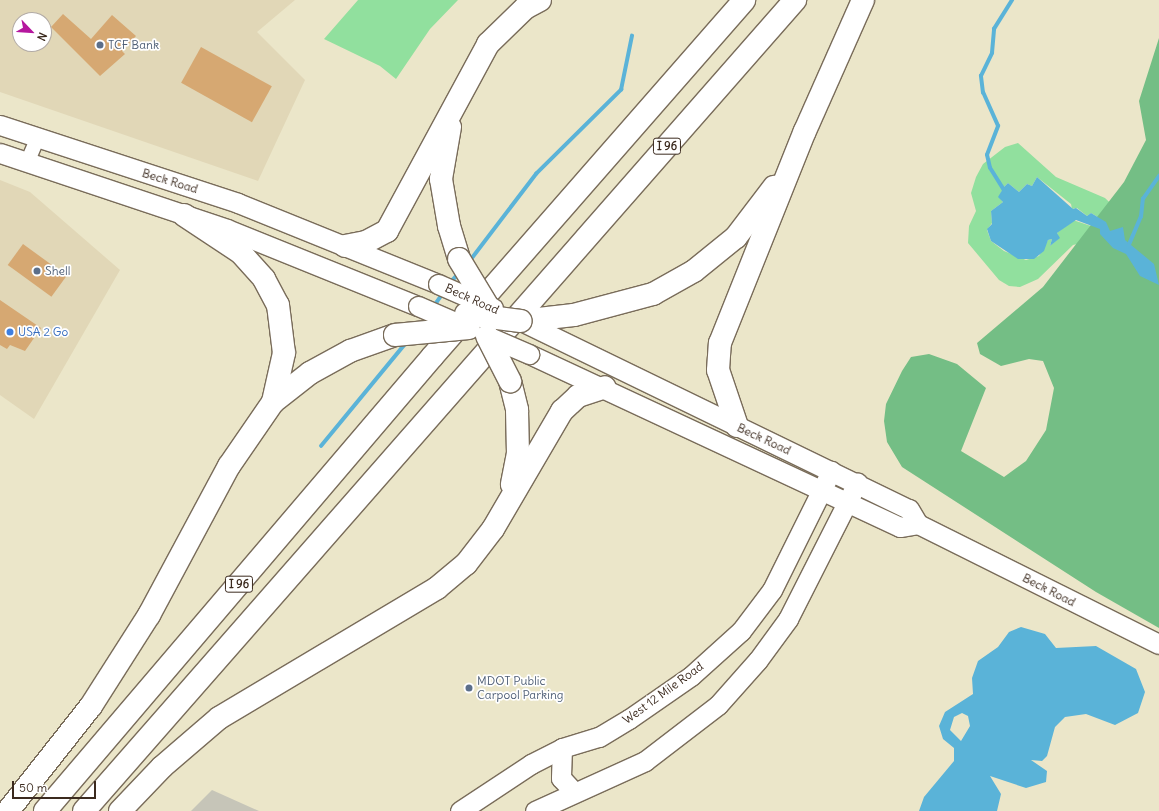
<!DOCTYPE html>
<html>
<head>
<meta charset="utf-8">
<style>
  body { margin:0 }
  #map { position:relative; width:1159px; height:811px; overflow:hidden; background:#ebe6c9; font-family:Delius,sans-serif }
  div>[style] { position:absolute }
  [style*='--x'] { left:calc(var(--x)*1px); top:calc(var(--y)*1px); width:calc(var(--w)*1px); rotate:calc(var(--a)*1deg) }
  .built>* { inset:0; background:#e1d7b7 }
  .industrial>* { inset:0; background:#c6c5b8 }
  .green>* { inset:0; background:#91e09e }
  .forest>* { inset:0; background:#74be85 }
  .water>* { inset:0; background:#5ab3d8 }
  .stream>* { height:3.5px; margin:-1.75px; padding:0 1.75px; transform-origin:1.75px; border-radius:1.75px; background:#5ab3d8 }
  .building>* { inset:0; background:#d6a872; transform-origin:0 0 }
  .roads { filter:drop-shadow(1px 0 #796c5a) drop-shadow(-1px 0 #796c5a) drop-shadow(0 1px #796c5a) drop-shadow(0 -1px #796c5a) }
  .street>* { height:14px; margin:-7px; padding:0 7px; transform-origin:7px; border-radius:7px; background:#fff }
  .secondary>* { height:19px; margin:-9.5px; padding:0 9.5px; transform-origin:9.5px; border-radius:9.5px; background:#fff }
  .highway>* { height:22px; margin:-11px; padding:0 11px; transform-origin:11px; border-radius:11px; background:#fff }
  .bridges { filter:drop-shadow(1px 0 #796c5a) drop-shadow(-1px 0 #796c5a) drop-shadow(0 1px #796c5a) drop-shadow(0 -1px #796c5a) }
  .secondary-bridge>* { height:19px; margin:-9.5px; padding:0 9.5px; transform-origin:9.5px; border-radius:9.5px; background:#fff }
  .highway-bridge>* { height:22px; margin:-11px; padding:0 11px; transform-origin:11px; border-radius:11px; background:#fff }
  .dots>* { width:11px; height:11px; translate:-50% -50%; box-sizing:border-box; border:2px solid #fff; border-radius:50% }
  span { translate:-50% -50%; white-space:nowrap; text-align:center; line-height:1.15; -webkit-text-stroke:3.5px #fff; paint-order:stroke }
  .shield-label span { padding:1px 3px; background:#fff; border:1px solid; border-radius:3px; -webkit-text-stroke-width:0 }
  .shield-label { font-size:11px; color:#3b2a1e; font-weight:700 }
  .service-label { font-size:12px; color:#4e5e75 }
  .left { translate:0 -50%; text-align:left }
  .street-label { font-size:12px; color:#3b2a1e }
  .shop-label { font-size:12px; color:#366cbe }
  .north { position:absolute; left:12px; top:12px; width:40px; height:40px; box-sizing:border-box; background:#fff; border:1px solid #b1aaa5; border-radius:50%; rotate:115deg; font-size:11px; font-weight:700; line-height:16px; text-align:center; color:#3b2a1e }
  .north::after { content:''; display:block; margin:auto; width:14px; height:18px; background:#b5179e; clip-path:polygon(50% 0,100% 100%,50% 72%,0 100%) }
  .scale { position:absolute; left:12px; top:781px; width:84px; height:18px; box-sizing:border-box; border:2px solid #3b2a1e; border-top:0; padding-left:5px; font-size:12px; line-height:14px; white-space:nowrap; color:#3b2a1e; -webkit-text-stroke:3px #fff; paint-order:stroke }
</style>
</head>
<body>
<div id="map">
  <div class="built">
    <div style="clip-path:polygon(evenodd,0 0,295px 0,257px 32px,305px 80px,258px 181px,0 92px,0 0,20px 20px,44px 20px,44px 44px,20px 44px,20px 20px)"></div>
    <div style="clip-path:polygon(0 180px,30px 192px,120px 270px,34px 419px,0 395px)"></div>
  </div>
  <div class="industrial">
    <div style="clip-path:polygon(212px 790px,259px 811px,191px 811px)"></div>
  </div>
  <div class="green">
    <div style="clip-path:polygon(358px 0,458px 0,430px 29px,396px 79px,380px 66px,324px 39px)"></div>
    <div style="clip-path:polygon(1018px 143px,1056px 177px,1105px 198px,1159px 250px,1159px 280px,1154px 264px,1125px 240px,1123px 227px,1110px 231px,1106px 222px,1091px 213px,1087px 216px,1077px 208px,1072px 209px,1071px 204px,1037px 177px,1032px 186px,1027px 184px,1019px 192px,1008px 183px,1004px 187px,999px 197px,1003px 202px,991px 211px,992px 223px,987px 230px,991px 241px,1004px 251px,1026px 260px,1039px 256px,1048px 240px,1052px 239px,1050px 246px,1059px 238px,1057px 233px,1073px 220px,1100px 229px,1100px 234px,1113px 248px,1127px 254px,1140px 276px,1159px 285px,1159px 326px,1144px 318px,1106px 248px,1090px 241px,1073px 245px,1038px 279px,1020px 287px,1009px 286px,999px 280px,968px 243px,969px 226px,976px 211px,971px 193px,976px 177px,983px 164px,1005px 147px)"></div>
  </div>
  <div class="forest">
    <div style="clip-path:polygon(1159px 38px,1159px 628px,1096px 592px,902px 467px,887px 442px,884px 421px,886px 404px,902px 371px,911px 357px,929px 354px,957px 364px,986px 388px,961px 451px,1004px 477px,1026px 461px,1046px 430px,1054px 388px,1043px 361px,1029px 359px,1001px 366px,980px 354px,977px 343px,1043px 287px,1124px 182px,1146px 140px,1139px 101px)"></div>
  </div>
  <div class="water">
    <div style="clip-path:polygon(1037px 177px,1073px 209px,1076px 208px,1087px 216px,1091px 213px,1106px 222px,1110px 231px,1123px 227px,1125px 240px,1154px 264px,1159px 285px,1140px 276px,1126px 254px,1113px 248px,1100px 234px,1100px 229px,1076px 220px,1057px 233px,1060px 238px,1050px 246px,1052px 239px,1048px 240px,1044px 251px,1034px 259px,1018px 259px,991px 241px,987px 229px,992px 224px,991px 211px,1003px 202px,998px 197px,1004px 187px,1008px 183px,1019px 192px,1027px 184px,1032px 186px)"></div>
    <div style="clip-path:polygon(evenodd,1021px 627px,1045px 634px,1056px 648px,1096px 646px,1136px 669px,1145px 692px,1138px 713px,1115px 725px,1086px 714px,1065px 717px,1055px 727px,1047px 756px,1042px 761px,1031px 760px,1047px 771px,1046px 782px,1026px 788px,990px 776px,1001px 794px,997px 811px,919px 811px,924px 797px,954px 761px,954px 748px,943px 739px,939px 726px,945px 712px,973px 694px,972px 678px,978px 661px,998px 647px,1009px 632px,1021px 627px,962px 713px,968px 716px,970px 726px,961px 741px,950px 730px,954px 717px,962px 713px)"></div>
  </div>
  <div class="stream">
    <div style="--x:1005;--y:192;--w:28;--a:-122"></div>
    <div style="--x:990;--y:168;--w:13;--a:-103"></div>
    <div style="--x:987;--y:155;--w:31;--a:-69"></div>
    <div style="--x:998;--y:126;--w:36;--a:-114"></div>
    <div style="--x:983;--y:93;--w:17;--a:-97"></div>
    <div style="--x:981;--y:76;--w:25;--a:-64"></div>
    <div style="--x:992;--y:53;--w:24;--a:-85"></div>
    <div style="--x:994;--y:29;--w:34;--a:-58"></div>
    <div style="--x:1128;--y:247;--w:33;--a:-67"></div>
    <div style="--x:1141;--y:217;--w:18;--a:-84"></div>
    <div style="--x:1143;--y:199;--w:28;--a:-55"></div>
    <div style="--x:469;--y:262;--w:111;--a:-52.7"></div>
    <div style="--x:536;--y:174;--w:120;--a:-44.7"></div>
    <div style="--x:621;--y:90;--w:55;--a:-78.5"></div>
    <div style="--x:450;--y:283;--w:13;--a:-48"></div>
    <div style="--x:434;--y:306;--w:16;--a:-55"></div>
    <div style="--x:321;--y:446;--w:134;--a:-50.5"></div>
  </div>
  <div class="building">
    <div style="clip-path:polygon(63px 14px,91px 39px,112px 15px,136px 36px,122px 51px,125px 54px,100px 76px,51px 27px)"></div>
    <div style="left:201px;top:47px;width:81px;height:41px;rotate:29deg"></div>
    <div style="left:23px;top:244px;width:54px;height:26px;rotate:36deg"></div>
    <div style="clip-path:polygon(0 300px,41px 328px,25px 351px,10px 345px,7px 349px,0 345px)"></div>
  </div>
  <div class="roads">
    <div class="street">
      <div style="--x:27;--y:163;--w:26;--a:-67"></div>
    </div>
    <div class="secondary">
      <div style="--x:0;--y:125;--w:250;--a:18.1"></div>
      <div style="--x:238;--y:203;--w:216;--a:22"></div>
      <div style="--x:0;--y:153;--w:239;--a:18.5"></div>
      <div style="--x:227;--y:229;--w:206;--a:22"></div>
      <div style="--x:521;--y:321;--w:431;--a:25.9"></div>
      <div style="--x:909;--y:509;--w:17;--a:59"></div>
      <div style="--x:918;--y:524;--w:269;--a:26.5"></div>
      <div style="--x:529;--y:354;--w:409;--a:25"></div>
      <div style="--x:900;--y:527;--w:18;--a:-9"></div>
      <div style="--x:562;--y:748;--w:30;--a:92"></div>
      <div style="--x:561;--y:778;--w:19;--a:47"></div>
      <div style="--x:460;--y:811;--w:85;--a:-33.5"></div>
      <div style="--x:531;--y:764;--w:35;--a:-27"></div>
      <div style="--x:562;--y:748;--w:39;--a:-17"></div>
      <div style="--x:599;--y:737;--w:35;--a:-31"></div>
      <div style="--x:629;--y:719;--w:75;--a:-34.7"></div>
      <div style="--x:691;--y:676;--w:67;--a:-42"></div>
      <div style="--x:741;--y:631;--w:51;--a:-52.9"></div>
      <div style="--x:772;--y:590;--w:133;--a:-63.6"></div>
      <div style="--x:535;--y:811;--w:121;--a:-24.4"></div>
      <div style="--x:645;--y:761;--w:92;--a:-37.5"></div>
      <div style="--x:718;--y:705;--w:60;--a:-48.4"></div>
      <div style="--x:758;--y:660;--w:51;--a:-53.8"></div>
      <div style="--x:788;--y:619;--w:153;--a:-63.1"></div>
    </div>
    <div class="highway">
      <div style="--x:450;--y:127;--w:53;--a:99.8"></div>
      <div style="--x:441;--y:179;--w:48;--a:80.3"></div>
      <div style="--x:449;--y:226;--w:34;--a:73"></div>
      <div style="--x:184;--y:215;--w:67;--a:33.5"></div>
      <div style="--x:240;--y:252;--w:36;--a:48"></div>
      <div style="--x:264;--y:279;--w:30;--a:62"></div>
      <div style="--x:278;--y:305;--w:48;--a:82.9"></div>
      <div style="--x:284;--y:353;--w:50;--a:102.7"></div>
      <div style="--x:345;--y:246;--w:21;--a:-11"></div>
      <div style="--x:366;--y:242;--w:24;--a:-28"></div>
      <div style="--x:387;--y:231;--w:213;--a:-61.6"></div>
      <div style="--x:488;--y:44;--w:52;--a:-44.2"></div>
      <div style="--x:525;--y:8;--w:17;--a:-28"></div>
      <div style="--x:521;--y:321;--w:53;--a:-6.5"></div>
      <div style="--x:574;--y:315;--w:82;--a:-14.9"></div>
      <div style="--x:653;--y:294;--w:47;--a:-29.3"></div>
      <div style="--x:694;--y:271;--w:54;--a:-39"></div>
      <div style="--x:736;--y:237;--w:63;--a:-52.8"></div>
      <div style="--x:510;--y:381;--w:30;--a:76"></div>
      <div style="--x:517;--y:410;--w:43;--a:88.7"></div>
      <div style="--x:518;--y:453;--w:32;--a:101"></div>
      <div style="--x:737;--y:426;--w:59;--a:-108.7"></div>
      <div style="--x:718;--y:370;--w:27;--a:-86"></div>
      <div style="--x:720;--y:343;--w:228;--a:-68.2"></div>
      <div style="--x:805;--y:131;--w:143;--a:-66.1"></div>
      <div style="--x:8;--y:811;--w:134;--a:-51.7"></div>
      <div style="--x:91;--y:706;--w:108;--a:-57.5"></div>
      <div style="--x:149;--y:615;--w:169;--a:-61.8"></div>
      <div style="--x:229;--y:466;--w:78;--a:-55.5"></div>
      <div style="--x:273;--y:402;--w:47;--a:-38.1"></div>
      <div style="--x:310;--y:373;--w:46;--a:-28.8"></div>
      <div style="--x:350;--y:351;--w:48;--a:-19.6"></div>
      <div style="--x:45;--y:811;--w:597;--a:-49.55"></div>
      <div style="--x:432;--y:357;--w:474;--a:-48.8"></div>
      <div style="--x:84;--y:811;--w:1079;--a:-48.76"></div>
      <div style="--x:120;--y:811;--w:61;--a:-46.3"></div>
      <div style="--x:162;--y:767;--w:75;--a:-40.7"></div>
      <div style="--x:219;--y:718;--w:254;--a:-30.8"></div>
      <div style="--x:437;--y:588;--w:38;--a:-40"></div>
      <div style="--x:466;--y:564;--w:44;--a:-52.4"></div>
      <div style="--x:493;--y:529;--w:137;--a:-59.7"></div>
      <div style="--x:562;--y:411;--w:22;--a:-43"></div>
      <div style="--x:578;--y:396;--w:28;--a:-18"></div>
    </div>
  </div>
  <div class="bridges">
    <div class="secondary-bridge">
      <div style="--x:438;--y:284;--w:60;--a:23.6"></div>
      <div style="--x:418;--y:306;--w:56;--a:23.3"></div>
      <div style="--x:487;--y:336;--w:46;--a:23.2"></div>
    </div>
    <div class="highway-bridge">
      <div style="--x:459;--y:259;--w:54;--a:58.7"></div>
      <div style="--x:466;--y:314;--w:55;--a:7.3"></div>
      <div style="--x:395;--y:335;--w:74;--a:-5.4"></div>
      <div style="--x:487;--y:336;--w:51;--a:62.9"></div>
    </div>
  </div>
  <div class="dots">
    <div style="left:100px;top:45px;background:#5c6f8a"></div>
    <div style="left:37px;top:271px;background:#5c6f8a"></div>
    <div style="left:10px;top:332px;background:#3f7fe0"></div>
    <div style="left:469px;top:688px;background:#5c6f8a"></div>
  </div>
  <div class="shield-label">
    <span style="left:667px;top:146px">I 96</span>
    <span style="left:239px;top:584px">I 96</span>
  </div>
  <div class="service-label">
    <span class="left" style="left:108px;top:45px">TCF Bank</span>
    <span class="left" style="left:45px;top:271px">Shell</span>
    <span class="left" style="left:477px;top:688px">MDOT Public<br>Carpool Parking</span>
  </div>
  <div class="street-label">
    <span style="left:170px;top:181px;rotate:17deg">Beck Road</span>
    <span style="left:472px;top:299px;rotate:24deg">Beck Road</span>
    <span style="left:764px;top:439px;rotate:25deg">Beck Road</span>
    <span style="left:1049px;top:590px;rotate:27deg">Beck Road</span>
    <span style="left:663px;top:693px;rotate:-36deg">West 12 Mile Road</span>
  </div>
  <div class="shop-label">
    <span class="left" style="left:18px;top:332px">USA 2 Go</span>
  </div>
  <div class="north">N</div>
  <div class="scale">50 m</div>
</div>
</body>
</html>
